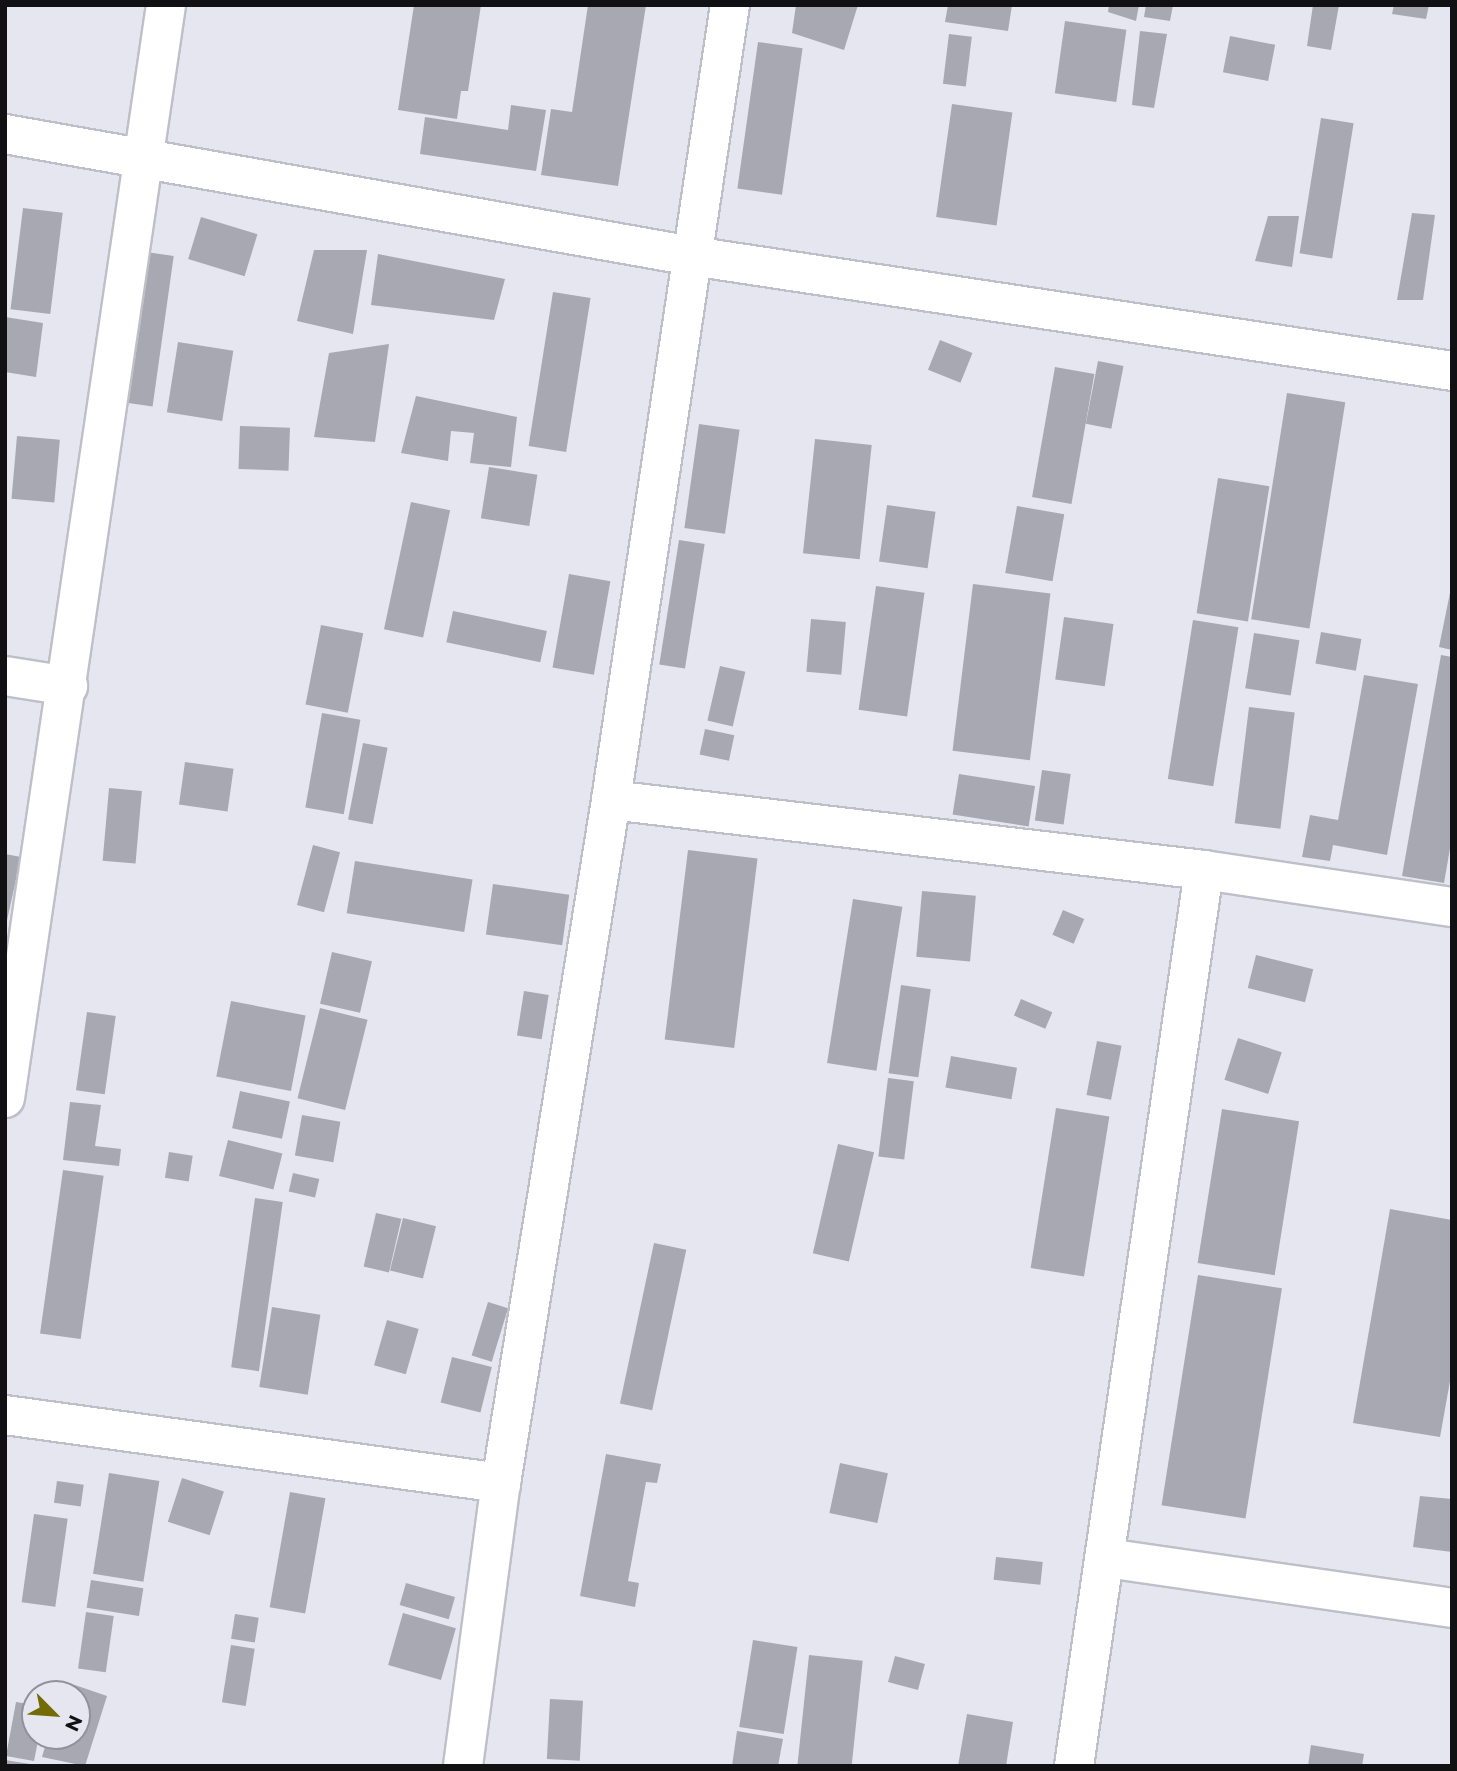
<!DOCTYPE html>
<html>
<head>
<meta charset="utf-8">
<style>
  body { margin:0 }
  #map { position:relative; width:1457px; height:1771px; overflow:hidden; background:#e6e6f0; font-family:Montserrat,sans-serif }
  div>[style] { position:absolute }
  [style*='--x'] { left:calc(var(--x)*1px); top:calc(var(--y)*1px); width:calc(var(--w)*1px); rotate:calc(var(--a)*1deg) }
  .building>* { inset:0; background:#a8a8b2; transform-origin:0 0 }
  .roads { filter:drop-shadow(2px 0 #bfbfc9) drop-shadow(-2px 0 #bfbfc9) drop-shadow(0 2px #bfbfc9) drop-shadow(0 -2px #bfbfc9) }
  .minor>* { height:38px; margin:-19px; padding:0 19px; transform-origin:19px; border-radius:19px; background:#fff }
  span { translate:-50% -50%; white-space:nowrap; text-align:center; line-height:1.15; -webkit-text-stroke:7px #e6e6f0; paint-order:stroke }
  .frame { position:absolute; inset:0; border:7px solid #111114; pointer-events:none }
  .north { position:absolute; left:21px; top:1680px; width:70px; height:70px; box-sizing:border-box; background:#e6e6f0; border:2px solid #919198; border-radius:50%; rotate:115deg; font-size:19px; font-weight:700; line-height:28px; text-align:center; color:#111114 }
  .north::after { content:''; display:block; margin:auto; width:24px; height:32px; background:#736b05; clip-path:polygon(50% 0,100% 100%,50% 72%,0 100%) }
</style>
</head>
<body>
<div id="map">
  <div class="building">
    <div style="clip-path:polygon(414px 5px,481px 5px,468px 91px,461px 91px,457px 119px,398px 110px)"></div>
    <div style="clip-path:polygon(588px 5px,646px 5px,618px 186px,541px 175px,551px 109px,572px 112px)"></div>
    <div style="clip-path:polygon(796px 5px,858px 5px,844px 50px,792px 33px)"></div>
    <div style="clip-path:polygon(948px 5px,1012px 5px,1008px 31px,945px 22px)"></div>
    <div style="clip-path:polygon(1109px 5px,1139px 5px,1136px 21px,1108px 12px)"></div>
    <div style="clip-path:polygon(1146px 5px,1173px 5px,1170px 21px,1144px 17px)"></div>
    <div style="clip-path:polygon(1313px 5px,1339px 5px,1331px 50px,1307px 46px)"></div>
    <div style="clip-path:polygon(1394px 5px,1429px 5px,1426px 19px,1392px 14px)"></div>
    <div style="left:1065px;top:21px;width:62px;height:73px;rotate:8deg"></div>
    <div style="clip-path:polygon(1140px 31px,1167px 34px,1154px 108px,1132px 105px)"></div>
    <div style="left:949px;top:34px;width:23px;height:50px;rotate:7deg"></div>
    <div style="left:1230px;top:36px;width:46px;height:37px;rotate:11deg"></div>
    <div style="left:758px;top:42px;width:45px;height:148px;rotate:8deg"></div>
    <div style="left:952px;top:104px;width:61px;height:114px;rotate:8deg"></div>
    <div style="clip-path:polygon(511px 105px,546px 110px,536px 171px,420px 154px,425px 117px,508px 130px)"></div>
    <div style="left:1321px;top:118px;width:33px;height:137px;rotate:9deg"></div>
    <div style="left:23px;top:208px;width:40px;height:102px;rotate:7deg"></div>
    <div style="clip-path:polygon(1412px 213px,1435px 215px,1423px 300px,1397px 300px)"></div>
    <div style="clip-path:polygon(1268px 216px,1299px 216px,1292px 267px,1255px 261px)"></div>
    <div style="left:201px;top:217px;width:59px;height:44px;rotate:17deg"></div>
    <div style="clip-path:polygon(314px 250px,367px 250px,353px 334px,297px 321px)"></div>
    <div style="left:146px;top:252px;width:28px;height:152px;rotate:8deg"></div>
    <div style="clip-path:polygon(378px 254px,505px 279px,494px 320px,371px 305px)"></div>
    <div style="left:553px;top:292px;width:38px;height:156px;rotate:9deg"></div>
    <div style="clip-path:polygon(5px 317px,43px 323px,36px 377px,5px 372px)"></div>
    <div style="left:940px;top:340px;width:35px;height:32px;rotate:22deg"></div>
    <div style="left:178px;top:342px;width:56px;height:71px;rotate:9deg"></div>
    <div style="clip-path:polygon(389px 344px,375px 442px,314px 437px,329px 353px)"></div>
    <div style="left:1098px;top:361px;width:26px;height:64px;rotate:11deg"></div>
    <div style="left:1055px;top:367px;width:40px;height:132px;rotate:10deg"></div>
    <div style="left:1287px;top:393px;width:59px;height:229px;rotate:9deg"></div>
    <div style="clip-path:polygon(416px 396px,517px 417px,511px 467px,470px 463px,474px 433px,451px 431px,448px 461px,401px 453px)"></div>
    <div style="left:699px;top:424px;width:41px;height:105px;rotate:8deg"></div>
    <div style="left:240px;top:426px;width:50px;height:43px;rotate:2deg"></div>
    <div style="left:17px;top:436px;width:43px;height:63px;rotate:5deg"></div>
    <div style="left:815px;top:439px;width:57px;height:115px;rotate:6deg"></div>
    <div style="left:489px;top:467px;width:49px;height:52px;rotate:9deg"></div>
    <div style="left:1218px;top:478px;width:52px;height:137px;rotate:9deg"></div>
    <div style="left:411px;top:502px;width:40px;height:130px;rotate:12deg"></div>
    <div style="left:887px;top:505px;width:49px;height:57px;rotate:8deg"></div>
    <div style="left:1017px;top:506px;width:48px;height:68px;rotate:10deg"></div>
    <div style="left:679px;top:540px;width:26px;height:126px;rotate:9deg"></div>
    <div style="left:569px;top:574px;width:42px;height:95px;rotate:10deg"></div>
    <div style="clip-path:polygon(1452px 583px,1452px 650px,1439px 647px)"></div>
    <div style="left:973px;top:584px;width:78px;height:168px;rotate:7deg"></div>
    <div style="left:876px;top:586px;width:49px;height:125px;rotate:8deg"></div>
    <div style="left:453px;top:611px;width:96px;height:32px;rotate:12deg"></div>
    <div style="left:1064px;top:617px;width:50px;height:63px;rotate:8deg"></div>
    <div style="left:811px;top:619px;width:35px;height:53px;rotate:5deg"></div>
    <div style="left:1193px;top:620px;width:46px;height:161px;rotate:9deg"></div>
    <div style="left:321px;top:625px;width:43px;height:81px;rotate:11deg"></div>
    <div style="left:1321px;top:632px;width:41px;height:32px;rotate:10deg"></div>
    <div style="left:1254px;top:633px;width:46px;height:56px;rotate:9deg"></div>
    <div style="clip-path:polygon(1441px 655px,1452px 657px,1452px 837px,1444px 883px,1402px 876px)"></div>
    <div style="left:720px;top:666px;width:26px;height:56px;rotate:13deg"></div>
    <div style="clip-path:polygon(1364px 675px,1418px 684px,1387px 855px,1333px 845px,1330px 861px,1302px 857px,1310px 815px,1338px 820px)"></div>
    <div style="left:1249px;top:707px;width:46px;height:117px;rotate:7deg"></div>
    <div style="left:322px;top:713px;width:39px;height:96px;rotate:10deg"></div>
    <div style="left:705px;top:729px;width:30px;height:26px;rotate:12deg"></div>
    <div style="left:363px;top:743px;width:25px;height:78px;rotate:11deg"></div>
    <div style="left:185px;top:762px;width:49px;height:43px;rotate:8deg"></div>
    <div style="left:1042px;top:770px;width:29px;height:51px;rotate:8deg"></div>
    <div style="left:959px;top:774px;width:77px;height:41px;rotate:9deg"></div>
    <div style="left:109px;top:788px;width:33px;height:73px;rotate:5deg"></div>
    <div style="left:313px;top:845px;width:28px;height:62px;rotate:15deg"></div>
    <div style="left:688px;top:850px;width:70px;height:191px;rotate:7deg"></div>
    <div style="clip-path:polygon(5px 854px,21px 857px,6px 925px,5px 925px)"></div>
    <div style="left:355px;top:861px;width:119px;height:53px;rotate:9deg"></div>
    <div style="left:493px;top:884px;width:77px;height:51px;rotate:8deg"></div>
    <div style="left:922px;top:891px;width:54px;height:66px;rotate:5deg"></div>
    <div style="left:853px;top:899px;width:50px;height:166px;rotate:9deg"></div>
    <div style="left:1063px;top:910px;width:23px;height:27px;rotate:23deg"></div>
    <div style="left:332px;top:952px;width:41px;height:53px;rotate:13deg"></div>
    <div style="left:1256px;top:955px;width:59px;height:34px;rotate:14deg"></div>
    <div style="left:901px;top:985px;width:30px;height:89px;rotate:8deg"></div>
    <div style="left:524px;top:991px;width:25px;height:45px;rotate:9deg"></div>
    <div style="left:1021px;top:999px;width:34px;height:18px;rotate:23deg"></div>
    <div style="left:231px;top:1001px;width:76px;height:77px;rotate:11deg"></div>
    <div style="left:320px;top:1008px;width:49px;height:93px;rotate:14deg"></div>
    <div style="left:87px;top:1012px;width:29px;height:79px;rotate:8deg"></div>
    <div style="left:1238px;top:1038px;width:46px;height:44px;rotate:18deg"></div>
    <div style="left:1097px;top:1041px;width:25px;height:55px;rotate:11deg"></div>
    <div style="left:951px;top:1056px;width:67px;height:32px;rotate:10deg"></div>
    <div style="left:888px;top:1078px;width:26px;height:79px;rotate:7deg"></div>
    <div style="left:240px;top:1091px;width:51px;height:38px;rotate:12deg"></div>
    <div style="clip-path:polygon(70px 1102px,101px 1105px,95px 1146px,121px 1149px,119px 1166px,63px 1160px)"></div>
    <div style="left:1056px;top:1108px;width:54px;height:162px;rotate:9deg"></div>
    <div style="left:1222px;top:1109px;width:78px;height:156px;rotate:9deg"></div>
    <div style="left:302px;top:1115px;width:39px;height:41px;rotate:10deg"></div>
    <div style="left:228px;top:1140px;width:56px;height:37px;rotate:14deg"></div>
    <div style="left:838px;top:1144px;width:37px;height:112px;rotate:13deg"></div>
    <div style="left:169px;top:1152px;width:24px;height:26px;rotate:9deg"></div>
    <div style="left:63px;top:1170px;width:41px;height:165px;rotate:8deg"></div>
    <div style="left:293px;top:1173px;width:27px;height:19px;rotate:13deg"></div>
    <div style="left:255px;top:1198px;width:28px;height:171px;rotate:8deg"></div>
    <div style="clip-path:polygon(1390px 1209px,1452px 1220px,1452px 1370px,1440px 1437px,1353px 1423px)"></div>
    <div style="left:376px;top:1213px;width:26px;height:55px;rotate:13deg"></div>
    <div style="left:403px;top:1218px;width:34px;height:54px;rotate:14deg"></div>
    <div style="left:654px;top:1243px;width:33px;height:164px;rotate:12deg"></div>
    <div style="left:1198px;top:1275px;width:85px;height:233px;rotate:9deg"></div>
    <div style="left:488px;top:1302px;width:21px;height:56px;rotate:17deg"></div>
    <div style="left:272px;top:1307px;width:49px;height:81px;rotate:9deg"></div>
    <div style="left:387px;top:1320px;width:33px;height:47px;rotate:16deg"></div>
    <div style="left:452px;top:1357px;width:41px;height:47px;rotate:14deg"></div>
    <div style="clip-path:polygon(606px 1454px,661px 1464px,657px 1483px,646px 1482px,628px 1581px,639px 1583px,635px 1607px,580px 1596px)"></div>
    <div style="left:840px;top:1463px;width:49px;height:51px;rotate:12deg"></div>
    <div style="left:109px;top:1473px;width:51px;height:102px;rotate:9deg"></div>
    <div style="left:182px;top:1478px;width:44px;height:46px;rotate:18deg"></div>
    <div style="left:57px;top:1481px;width:27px;height:22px;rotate:8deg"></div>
    <div style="left:290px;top:1492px;width:36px;height:117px;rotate:10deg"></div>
    <div style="clip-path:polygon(1420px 1496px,1452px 1499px,1452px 1552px,1413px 1547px)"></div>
    <div style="left:34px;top:1514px;width:34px;height:89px;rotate:8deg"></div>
    <div style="left:996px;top:1557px;width:47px;height:23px;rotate:6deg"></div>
    <div style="left:91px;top:1580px;width:53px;height:28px;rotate:9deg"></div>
    <div style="left:406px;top:1583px;width:51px;height:23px;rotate:16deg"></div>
    <div style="left:86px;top:1612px;width:28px;height:57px;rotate:8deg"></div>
    <div style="left:403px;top:1613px;width:55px;height:54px;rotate:16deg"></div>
    <div style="left:235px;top:1614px;width:24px;height:25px;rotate:9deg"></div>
    <div style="left:753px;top:1640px;width:45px;height:88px;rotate:9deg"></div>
    <div style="left:231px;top:1645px;width:24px;height:58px;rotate:9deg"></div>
    <div style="left:809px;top:1655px;width:54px;height:112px;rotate:6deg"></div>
    <div style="left:895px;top:1656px;width:31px;height:27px;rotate:15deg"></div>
    <div style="clip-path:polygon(66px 1682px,107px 1696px,85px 1766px,42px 1757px,48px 1736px,77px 1736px,77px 1694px,62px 1694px)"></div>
    <div style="left:550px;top:1699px;width:33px;height:60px;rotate:3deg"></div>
    <div style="clip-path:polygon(16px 1702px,35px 1705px,35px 1736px,39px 1736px,34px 1761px,6px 1756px)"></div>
    <div style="clip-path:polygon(967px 1714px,1013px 1722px,1006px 1766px,958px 1766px)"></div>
    <div style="clip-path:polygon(737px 1731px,783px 1739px,778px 1766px,732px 1766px)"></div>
    <div style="clip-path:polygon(1311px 1745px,1364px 1754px,1362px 1766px,1308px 1766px)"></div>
    <div style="clip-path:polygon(5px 1760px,30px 1764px,30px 1766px,5px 1766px)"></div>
  </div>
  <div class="roads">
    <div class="minor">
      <div style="--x:5;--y:134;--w:698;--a:10.07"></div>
      <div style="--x:692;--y:256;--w:769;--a:8.6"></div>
      <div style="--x:5;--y:676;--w:64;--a:9"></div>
      <div style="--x:611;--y:800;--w:597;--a:6.73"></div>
      <div style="--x:1204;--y:870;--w:251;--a:8.5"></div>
      <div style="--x:5;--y:1098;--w:1105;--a:-81.62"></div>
      <div style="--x:5;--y:1415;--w:501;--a:7.81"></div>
      <div style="--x:1106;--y:1558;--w:350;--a:8.2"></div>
      <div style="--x:463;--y:1766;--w:286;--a:-82.4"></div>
      <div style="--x:501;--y:1483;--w:692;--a:-80.85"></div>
      <div style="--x:611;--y:800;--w:804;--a:-81.49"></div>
      <div style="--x:1074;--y:1766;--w:905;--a:-81.74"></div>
    </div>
  </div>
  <div class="frame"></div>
  <div class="north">N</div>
</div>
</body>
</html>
